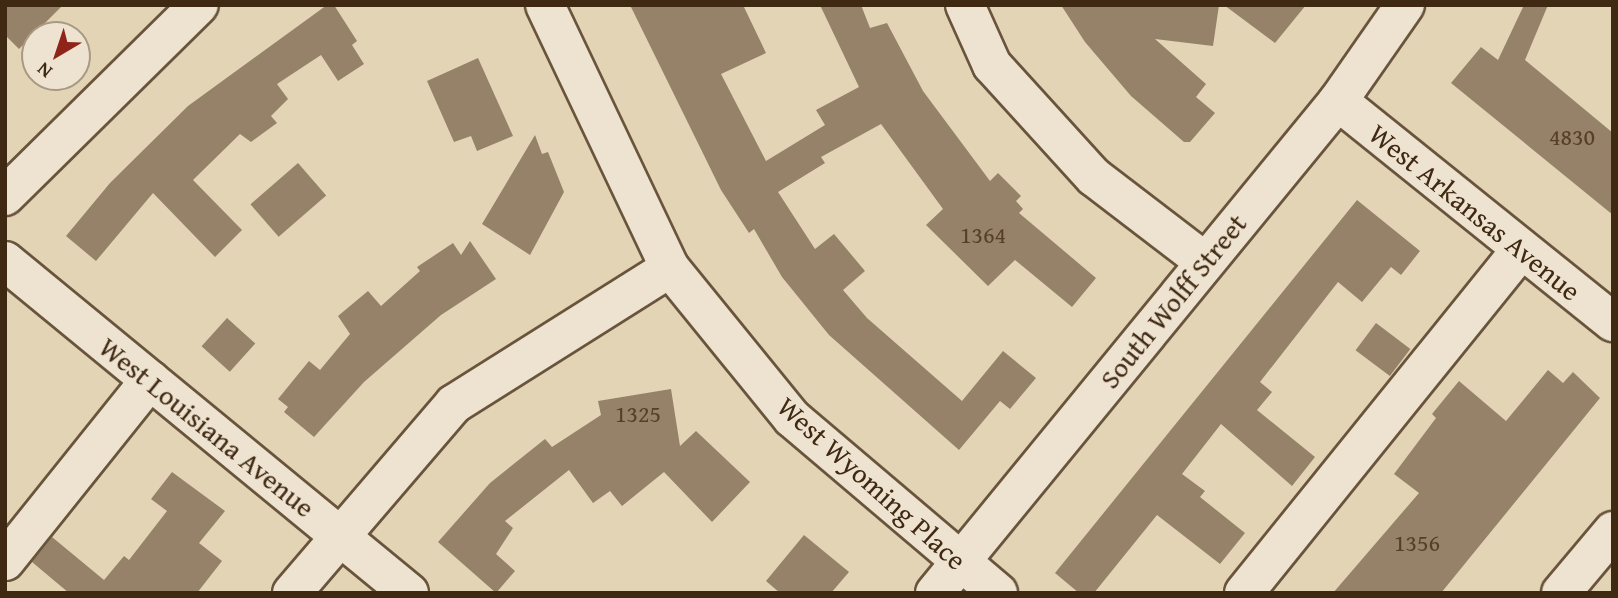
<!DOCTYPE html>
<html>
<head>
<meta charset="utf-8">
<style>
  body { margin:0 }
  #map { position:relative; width:1618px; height:598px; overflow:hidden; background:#e3d4b6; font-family:"Gentium Book Plus",serif }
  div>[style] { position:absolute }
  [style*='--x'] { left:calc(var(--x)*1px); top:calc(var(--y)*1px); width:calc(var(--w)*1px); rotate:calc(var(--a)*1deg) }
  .building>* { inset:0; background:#958268; transform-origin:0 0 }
  .roads { filter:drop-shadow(2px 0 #69543c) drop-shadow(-2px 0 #69543c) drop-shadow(0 2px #69543c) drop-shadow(0 -2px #69543c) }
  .minor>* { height:38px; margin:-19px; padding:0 19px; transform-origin:19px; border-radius:19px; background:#ede3d0 }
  span { translate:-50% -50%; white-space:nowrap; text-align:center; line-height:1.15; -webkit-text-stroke:6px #ede3d0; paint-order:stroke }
  .number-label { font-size:24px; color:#553f28 }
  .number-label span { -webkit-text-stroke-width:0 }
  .street-label { font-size:28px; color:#402913 }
  .frame { position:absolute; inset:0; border:7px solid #402913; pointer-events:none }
  .north { position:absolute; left:21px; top:21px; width:70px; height:70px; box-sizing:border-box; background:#ede3d0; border:2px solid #a89984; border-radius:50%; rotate:219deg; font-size:19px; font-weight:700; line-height:28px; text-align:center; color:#402913 }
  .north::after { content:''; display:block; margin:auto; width:24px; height:32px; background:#8f2418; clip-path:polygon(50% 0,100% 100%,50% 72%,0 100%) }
</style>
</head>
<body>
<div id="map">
  <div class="building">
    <div style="clip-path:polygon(5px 5px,63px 5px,19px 49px,5px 35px)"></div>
    <div style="clip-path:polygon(327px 5px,334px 5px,357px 41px,352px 45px,364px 64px,338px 81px,321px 55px,277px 84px,288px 99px,271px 116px,277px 123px,251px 142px,240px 134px,193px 180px,242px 230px,215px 257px,153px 193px,96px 261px,66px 236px,110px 183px,188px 106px)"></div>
    <div style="clip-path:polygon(630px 5px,743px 5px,766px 53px,721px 74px,766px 161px,825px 125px,816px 110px,859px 87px,820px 5px,861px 5px,870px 28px,887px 23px,923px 91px,990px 181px,998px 173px,1021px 196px,1016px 201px,1023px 209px,1019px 213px,1096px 278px,1072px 307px,1015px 260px,988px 286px,926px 225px,943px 209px,881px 124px,821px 157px,825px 163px,778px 192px,815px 249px,834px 234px,865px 271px,843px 290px,867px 318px,962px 401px,1003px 351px,1036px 378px,1010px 409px,1000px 401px,959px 450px,829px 335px,782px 277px,754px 229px,749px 233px,721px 190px)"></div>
    <div style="clip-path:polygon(1061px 5px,1219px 5px,1213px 46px,1155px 39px,1206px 84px,1196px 97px,1215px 113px,1190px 142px,1184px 142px,1131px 96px,1085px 42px)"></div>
    <div style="clip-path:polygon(1224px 5px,1306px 5px,1275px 43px)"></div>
    <div style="clip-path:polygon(1524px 5px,1548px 5px,1525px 60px,1613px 133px,1613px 215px,1451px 83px,1481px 47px,1498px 60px)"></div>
    <div style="clip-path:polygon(478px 58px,513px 136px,477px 151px,471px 136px,454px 142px,427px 81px)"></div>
    <div style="clip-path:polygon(535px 135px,542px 154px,548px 152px,564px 192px,530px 255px,482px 224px)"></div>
    <div style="left:298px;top:163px;width:43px;height:63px;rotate:49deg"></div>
    <div style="clip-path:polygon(1357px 200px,1420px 251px,1401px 275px,1391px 267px,1362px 302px,1338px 282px,1260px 382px,1272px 392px,1257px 410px,1315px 457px,1292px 486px,1221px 424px,1182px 474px,1205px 491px,1200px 497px,1245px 533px,1220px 564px,1157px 515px,1094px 593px,1079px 593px,1055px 573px)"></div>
    <div style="clip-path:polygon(470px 241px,496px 279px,441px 315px,364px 382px,314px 437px,284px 412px,288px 407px,278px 399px,309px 361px,320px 370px,350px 334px,338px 316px,368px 291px,381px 306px,420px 271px,417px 267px,453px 243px,461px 255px)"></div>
    <div style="left:227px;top:318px;width:38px;height:38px;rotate:42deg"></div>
    <div style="left:1376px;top:323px;width:43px;height:34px;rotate:37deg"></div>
    <div style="clip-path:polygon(1548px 370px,1563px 383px,1573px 372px,1600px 398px,1441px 593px,1333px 593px,1419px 493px,1394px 474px,1436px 418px,1432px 414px,1459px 381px,1506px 421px)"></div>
    <div style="clip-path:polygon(671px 389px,680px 446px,696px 431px,750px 482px,712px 522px,664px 472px,622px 506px,610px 491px,593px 503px,569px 470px,505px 521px,513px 528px,496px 554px,515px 571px,496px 593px,438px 542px,490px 483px,545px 439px,552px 447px,601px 415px,598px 401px)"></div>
    <div style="clip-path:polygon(172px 472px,225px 511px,199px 543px,222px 561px,197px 593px,69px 593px,32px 562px,52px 537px,104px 580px,124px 556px,129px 560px,167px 511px,151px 499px)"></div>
    <div style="clip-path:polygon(804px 535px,849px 572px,831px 593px,780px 593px,766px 581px)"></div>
  </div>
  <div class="roads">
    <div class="minor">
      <div style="--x:545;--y:5;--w:291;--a:64.6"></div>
      <div style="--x:670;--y:268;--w:193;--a:50.9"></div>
      <div style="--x:792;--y:418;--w:270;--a:40.3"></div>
      <div style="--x:965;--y:5;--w:66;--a:65.8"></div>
      <div style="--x:992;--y:65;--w:151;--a:47.7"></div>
      <div style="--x:1094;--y:177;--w:138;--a:37.4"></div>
      <div style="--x:1338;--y:101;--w:353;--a:38.8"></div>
      <div style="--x:5;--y:196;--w:272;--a:-44.6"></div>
      <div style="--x:5;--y:261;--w:523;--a:39.41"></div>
      <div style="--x:5;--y:561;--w:232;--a:-51.3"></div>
      <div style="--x:292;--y:593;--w:249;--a:-49.4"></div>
      <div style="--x:454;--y:404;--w:255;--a:-32.2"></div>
      <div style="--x:935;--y:593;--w:636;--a:-50.68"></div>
      <div style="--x:1338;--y:101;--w:117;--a:-55.1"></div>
      <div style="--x:1244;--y:593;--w:442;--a:-51.1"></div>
      <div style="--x:1561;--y:593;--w:81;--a:-50"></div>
    </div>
  </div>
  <div class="number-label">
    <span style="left:1572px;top:137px">4830</span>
    <span style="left:983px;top:235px">1364</span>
    <span style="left:638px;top:414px">1325</span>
    <span style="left:1417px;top:543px">1356</span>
  </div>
  <div class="street-label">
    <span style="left:1475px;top:212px;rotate:39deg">West Arkansas Avenue</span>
    <span style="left:1173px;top:301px;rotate:-51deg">South Wolff Street</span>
    <span style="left:207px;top:427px;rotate:39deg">West Louisiana Avenue</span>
    <span style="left:872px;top:483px;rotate:42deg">West Wyoming Place</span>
  </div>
  <div class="frame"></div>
  <div class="north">N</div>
</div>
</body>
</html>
